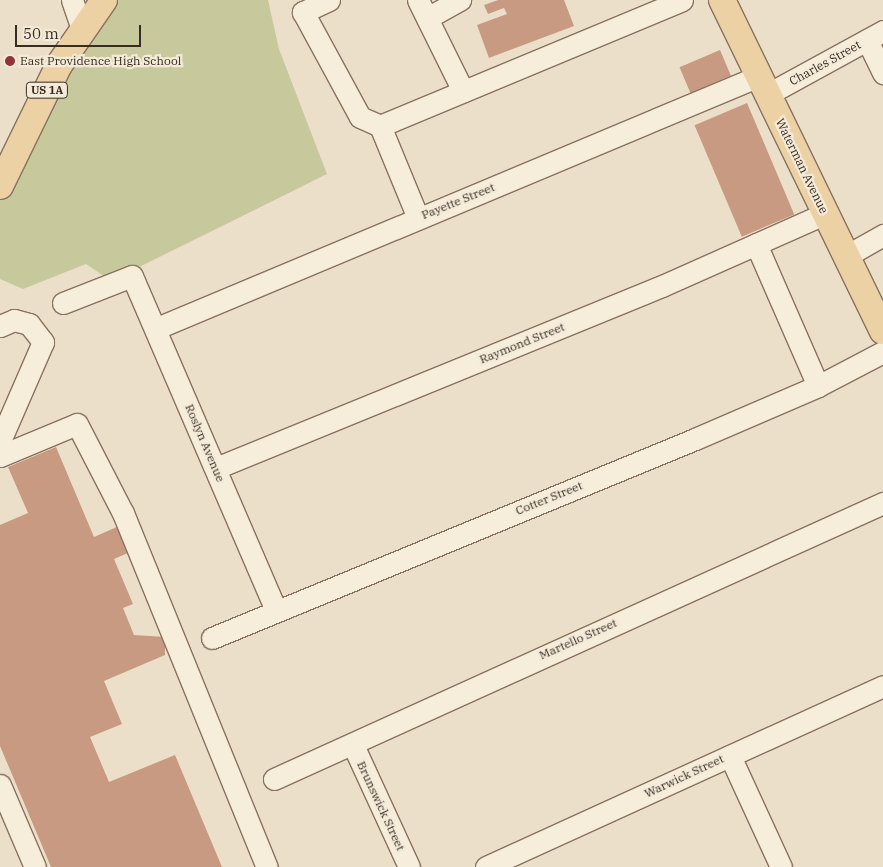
<!DOCTYPE html>
<html>
<head>
<meta charset="utf-8">
<style>
  body { margin:0 }
  #map { position:relative; width:883px; height:867px; overflow:hidden; background:#ecdfc9; font-family:"IBM Plex Serif",serif }
  div>[style] { position:absolute }
  [style*='--x'] { left:calc(var(--x)*1px); top:calc(var(--y)*1px); width:calc(var(--w)*1px); rotate:calc(var(--a)*1deg) }
  .green>* { inset:0; background:#c7c99d }
  .building>* { inset:0; background:#c79a81; transform-origin:0 0 }
  .roads { filter:drop-shadow(1px 0 #87725f) drop-shadow(-1px 0 #87725f) drop-shadow(0 1px #87725f) drop-shadow(0 -1px #87725f) }
  .minor>* { height:21px; margin:-10.5px; padding:0 10.5px; transform-origin:10.5px; border-radius:10.5px; background:#f7eddb }
  .major>* { height:26px; margin:-13px; padding:0 13px; transform-origin:13px; border-radius:13px; background:#ebd1a4 }
  .dots>* { width:14px; height:14px; translate:-50% -50%; box-sizing:border-box; border:2px solid #f3ead8; border-radius:50% }
  span { translate:-50% -50%; white-space:nowrap; text-align:center; line-height:1.15; -webkit-text-stroke:4.5px #f3ead8; paint-order:stroke }
  .shield-label span { padding:1px 4px; background:#f3ead8; border:1px solid; border-radius:4px; -webkit-text-stroke-width:0 }
  .shield-label { font-size:11px; color:#382b21; font-weight:700 }
  .poi-label { font-size:12px; color:#382b21 }
  .left { translate:0 -50%; text-align:left }
  .street-label { font-size:12px; color:#382b21 }
  .scale { position:absolute; left:15px; top:25px; width:126px; height:22px; box-sizing:border-box; border:2px solid #382b21; border-top:0; padding-left:6px; font-size:15px; line-height:18px; white-space:nowrap; color:#382b21; -webkit-text-stroke:4px #f3ead8; paint-order:stroke }
</style>
</head>
<body>
<div id="map">
  <div class="green">
    <div style="clip-path:polygon(100px 0,268px 0,279px 49px,327px 174px,111px 281px,86px 264px,23px 289px,0 279px,0 178px)"></div>
  </div>
  <div class="building">
    <div style="clip-path:polygon(498px 0,564px 0,574px 26px,489px 58px,477px 25px,507px 14px,504px 8px,488px 14px,484px 5px)"></div>
    <div style="left:720px;top:50px;width:28px;height:44px;rotate:67deg"></div>
    <div style="left:747px;top:103px;width:121px;height:57px;rotate:67deg"></div>
    <div style="clip-path:polygon(56px 447px,94px 537px,119px 526px,130px 552px,114px 559px,133px 604px,123px 608px,134px 635px,165px 637px,165px 655px,104px 681px,122px 724px,90px 737px,109px 782px,175px 755px,222px 867px,51px 867px,0 746px,0 525px,28px 513px,8px 467px)"></div>
  </div>
  <div class="roads">
    <div class="minor">
      <div style="--x:72;--y:0;--w:31;--a:71"></div>
      <div style="--x:329;--y:0;--w:29;--a:155"></div>
      <div style="--x:303;--y:12;--w:119;--a:61.5"></div>
      <div style="--x:360;--y:117;--w:22;--a:24"></div>
      <div style="--x:418;--y:0;--w:102;--a:63.7"></div>
      <div style="--x:427;--y:18;--w:38;--a:-29"></div>
      <div style="--x:867;--y:40;--w:37;--a:64"></div>
      <div style="--x:768;--y:94;--w:131;--a:-28.7"></div>
      <div style="--x:418;--y:218;--w:100;--a:-112.4"></div>
      <div style="--x:380;--y:126;--w:327;--a:-22.6"></div>
      <div style="--x:756;--y:244;--w:155;--a:66.4"></div>
      <div style="--x:846;--y:256;--w:43;--a:-29.6"></div>
      <div style="--x:63;--y:303;--w:74;--a:-21.4"></div>
      <div style="--x:132;--y:276;--w:365;--a:66.7"></div>
      <div style="--x:0;--y:326;--w:15;--a:-23"></div>
      <div style="--x:14;--y:320;--w:16;--a:15"></div>
      <div style="--x:29;--y:324;--w:23;--a:52"></div>
      <div style="--x:43;--y:342;--w:108;--a:113.5"></div>
      <div style="--x:157;--y:328;--w:653;--a:-22.71"></div>
      <div style="--x:0;--y:456;--w:83;--a:-22.6"></div>
      <div style="--x:77;--y:424;--w:100;--a:62.7"></div>
      <div style="--x:123;--y:513;--w:382;--a:67.9"></div>
      <div style="--x:216;--y:468;--w:482;--a:-22.2"></div>
      <div style="--x:662;--y:286;--w:180;--a:-24"></div>
      <div style="--x:212;--y:638;--w:522;--a:-22.39"></div>
      <div style="--x:695;--y:439;--w:134;--a:-23.3"></div>
      <div style="--x:818;--y:386;--w:73;--a:-27.6"></div>
      <div style="--x:353;--y:745;--w:134;--a:65.3"></div>
      <div style="--x:730;--y:756;--w:122;--a:65.3"></div>
      <div style="--x:274;--y:779;--w:669;--a:-24.38"></div>
      <div style="--x:0;--y:785;--w:89;--a:66.9"></div>
      <div style="--x:486;--y:867;--w:436;--a:-24.5"></div>
    </div>
    <div class="major">
      <div style="--x:722;--y:0;--w:368;--a:64.1"></div>
      <div style="--x:0;--y:186;--w:135;--a:-64"></div>
      <div style="--x:59;--y:65;--w:79;--a:-55.3"></div>
    </div>
  </div>
  <div class="dots">
    <div style="left:10px;top:61px;background:#913339"></div>
  </div>
  <div class="shield-label">
    <span style="left:47px;top:90px">US 1A</span>
  </div>
  <div class="poi-label">
    <span class="left" style="left:20px;top:61px">East Providence High School</span>
  </div>
  <div class="street-label">
    <span style="left:825px;top:63px;rotate:-29deg">Charles Street</span>
    <span style="left:802px;top:166px;rotate:64deg">Waterman Avenue</span>
    <span style="left:458px;top:201px;rotate:-22deg">Payette Street</span>
    <span style="left:522px;top:343px;rotate:-22deg">Raymond Street</span>
    <span style="left:205px;top:443px;rotate:67deg">Roslyn Avenue</span>
    <span style="left:549px;top:498px;rotate:-22deg">Cotter Street</span>
    <span style="left:578px;top:639px;rotate:-24deg">Martello Street</span>
    <span style="left:684px;top:776px;rotate:-25deg">Warwick Street</span>
    <span style="left:381px;top:806px;rotate:65deg">Brunswick Street</span>
  </div>
  <div class="scale">50 m</div>
</div>
</body>
</html>
